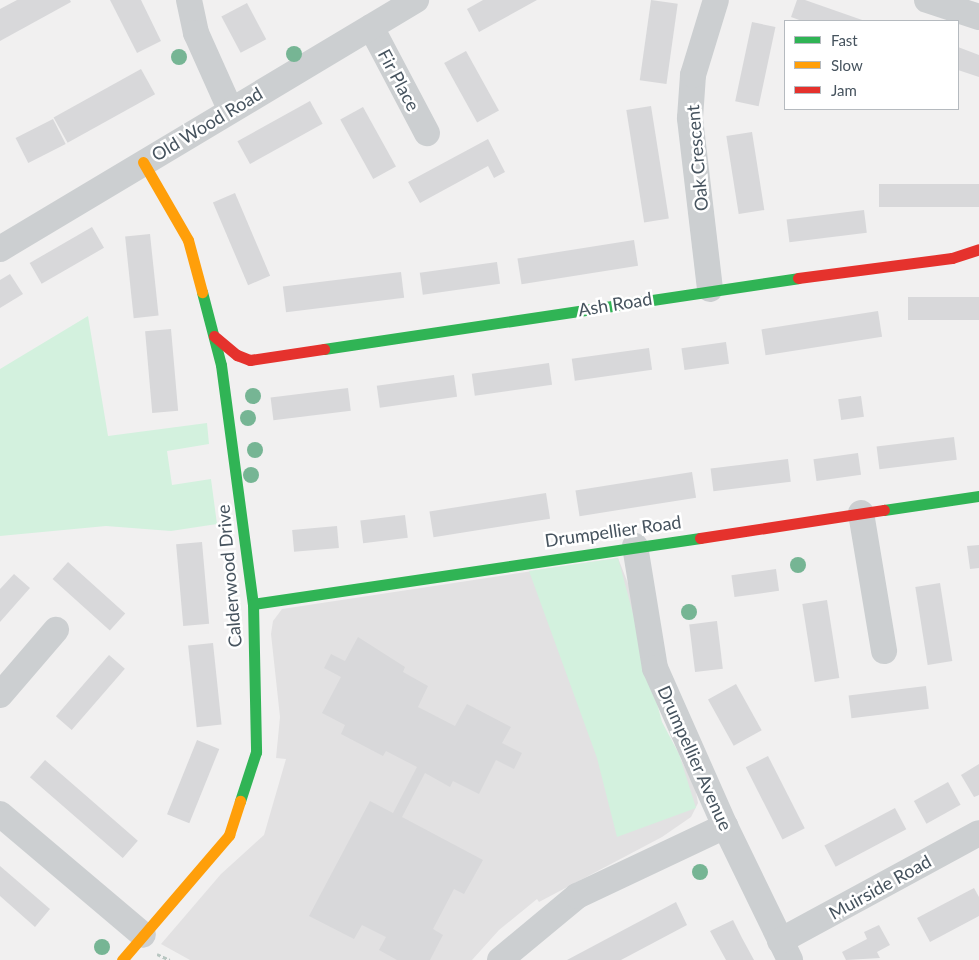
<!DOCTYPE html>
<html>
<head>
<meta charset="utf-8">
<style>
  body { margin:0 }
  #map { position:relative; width:979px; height:960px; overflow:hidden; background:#f1f0f0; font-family:Lato,sans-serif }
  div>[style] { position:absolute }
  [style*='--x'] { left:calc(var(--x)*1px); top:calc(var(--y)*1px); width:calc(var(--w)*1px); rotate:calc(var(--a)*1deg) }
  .education>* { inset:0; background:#e2e1e2 }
  .green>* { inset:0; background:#d3f1de }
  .building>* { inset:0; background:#d8d8da; transform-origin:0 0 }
  .path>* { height:3px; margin-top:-1.5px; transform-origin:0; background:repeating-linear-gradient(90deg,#b8c6c1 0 4px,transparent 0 6.5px) }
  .street>* { height:26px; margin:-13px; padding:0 13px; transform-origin:13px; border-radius:13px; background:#cccfd1 }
  .fast>* { height:11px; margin:-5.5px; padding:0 5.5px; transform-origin:5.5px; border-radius:5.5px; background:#30b455 }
  .slow>* { height:11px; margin:-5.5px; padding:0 5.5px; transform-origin:5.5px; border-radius:5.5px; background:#ff9f0a }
  .jam>* { height:11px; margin:-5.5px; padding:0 5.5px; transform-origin:5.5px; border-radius:5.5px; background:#e5322d }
  .trees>* { width:16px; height:16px; margin:-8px; border-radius:50%; background:#76b594 }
  span { translate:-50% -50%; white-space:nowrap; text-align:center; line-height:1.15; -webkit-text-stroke:5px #fff; paint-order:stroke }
  .street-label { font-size:18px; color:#46535e }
  .legend { position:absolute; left:784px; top:20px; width:175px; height:90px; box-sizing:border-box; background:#fff; border:1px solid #b5babf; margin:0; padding:6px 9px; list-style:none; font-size:15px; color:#46535e }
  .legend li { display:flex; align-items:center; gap:10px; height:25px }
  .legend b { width:25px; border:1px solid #b5babf }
</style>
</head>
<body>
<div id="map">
  <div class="education">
    <div style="clip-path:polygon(618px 558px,647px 632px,654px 707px,695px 787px,698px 803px,691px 817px,662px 837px,539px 902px,537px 899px,499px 930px,472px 960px,190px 960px,161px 944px,221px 874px,264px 835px,286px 759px,276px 758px,280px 717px,271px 634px,273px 621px,282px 609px)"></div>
  </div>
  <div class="green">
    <div style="clip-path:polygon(88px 316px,108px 436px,207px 423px,209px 444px,167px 451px,172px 485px,211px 479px,217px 524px,171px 531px,106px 526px,0 536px,0 369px)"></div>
    <div style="clip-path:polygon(618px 558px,662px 722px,679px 754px,696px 808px,617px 837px,597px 758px,529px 571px)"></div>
  </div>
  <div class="building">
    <div style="clip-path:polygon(17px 0,70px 0,71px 2px,0 41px,0 9px)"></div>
    <div style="clip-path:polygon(110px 0,141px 0,161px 41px,137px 53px)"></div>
    <div style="clip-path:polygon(483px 0,537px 0,479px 32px,467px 9px)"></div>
    <div style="left:651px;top:0;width:27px;height:81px;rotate:8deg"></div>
    <div style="clip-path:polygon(797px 0,805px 0,865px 21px,802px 21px,791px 17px)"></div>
    <div style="left:247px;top:3px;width:41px;height:29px;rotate:62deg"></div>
    <div style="left:752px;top:22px;width:24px;height:81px;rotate:12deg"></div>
    <div style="clip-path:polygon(958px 47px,979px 55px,979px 77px,958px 70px)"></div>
    <div style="left:466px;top:51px;width:68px;height:25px;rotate:61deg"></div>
    <div style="left:141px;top:69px;width:29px;height:100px;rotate:61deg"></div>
    <div style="left:310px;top:101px;width:26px;height:83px;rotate:61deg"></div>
    <div style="left:651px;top:106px;width:114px;height:25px;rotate:81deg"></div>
    <div style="left:363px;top:107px;width:68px;height:26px;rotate:61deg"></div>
    <div style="left:53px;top:119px;width:28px;height:42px;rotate:63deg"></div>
    <div style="left:752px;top:132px;width:79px;height:26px;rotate:81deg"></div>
    <div style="clip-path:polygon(488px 139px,505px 172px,494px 178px,488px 166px,420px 203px,408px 182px)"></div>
    <div style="left:979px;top:184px;width:23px;height:100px;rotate:90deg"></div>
    <div style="left:235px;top:193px;width:90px;height:24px;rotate:67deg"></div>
    <div style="left:864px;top:210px;width:23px;height:78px;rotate:83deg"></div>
    <div style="left:92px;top:227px;width:24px;height:72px;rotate:60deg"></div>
    <div style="left:150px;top:234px;width:82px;height:25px;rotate:84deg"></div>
    <div style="left:634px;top:240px;width:26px;height:118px;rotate:81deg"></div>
    <div style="left:497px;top:262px;width:22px;height:78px;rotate:82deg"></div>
    <div style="left:401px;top:272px;width:26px;height:119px;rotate:83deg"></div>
    <div style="clip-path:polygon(10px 274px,23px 294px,0 308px,0 280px)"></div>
    <div style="left:979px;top:297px;width:23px;height:71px;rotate:90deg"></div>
    <div style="left:878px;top:311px;width:26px;height:118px;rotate:81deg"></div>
    <div style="left:171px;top:329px;width:82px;height:26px;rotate:85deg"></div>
    <div style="left:726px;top:342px;width:22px;height:45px;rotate:82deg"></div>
    <div style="left:649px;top:348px;width:22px;height:78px;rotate:82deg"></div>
    <div style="left:549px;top:363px;width:22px;height:78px;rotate:82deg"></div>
    <div style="left:454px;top:375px;width:22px;height:78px;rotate:82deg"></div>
    <div style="left:348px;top:388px;width:23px;height:78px;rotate:83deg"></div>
    <div style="left:861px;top:396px;width:21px;height:23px;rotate:82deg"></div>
    <div style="left:954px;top:437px;width:23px;height:78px;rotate:83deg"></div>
    <div style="left:858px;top:453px;width:22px;height:45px;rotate:82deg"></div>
    <div style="left:788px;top:459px;width:23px;height:78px;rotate:83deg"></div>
    <div style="left:692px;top:472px;width:26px;height:118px;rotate:81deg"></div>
    <div style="left:546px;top:493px;width:26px;height:118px;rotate:81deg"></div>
    <div style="left:405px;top:515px;width:23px;height:45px;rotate:83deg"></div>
    <div style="left:337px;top:526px;width:22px;height:45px;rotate:85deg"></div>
    <div style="left:202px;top:542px;width:82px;height:26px;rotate:85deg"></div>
    <div style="clip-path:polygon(979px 545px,979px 568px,970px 569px,967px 546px)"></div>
    <div style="left:68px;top:562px;width:77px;height:23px;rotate:42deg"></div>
    <div style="left:776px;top:569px;width:22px;height:45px;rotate:82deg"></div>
    <div style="clip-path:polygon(14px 574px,30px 588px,0 622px,0 589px)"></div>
    <div style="left:940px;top:583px;width:79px;height:25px;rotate:81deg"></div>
    <div style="left:827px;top:600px;width:79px;height:25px;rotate:81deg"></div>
    <div style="left:717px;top:621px;width:48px;height:28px;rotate:83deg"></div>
    <div style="clip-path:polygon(358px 637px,405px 667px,403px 672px,428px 686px,418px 707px,455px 726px,467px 704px,511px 727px,502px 743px,522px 753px,514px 769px,496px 760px,479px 794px,453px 781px,450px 787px,425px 773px,402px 817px,483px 860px,464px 894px,454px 889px,433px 929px,443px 935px,430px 960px,397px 960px,379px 950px,386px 937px,362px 925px,354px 939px,309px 916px,370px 801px,393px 813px,417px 767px,386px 751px,383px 756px,341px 734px,345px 725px,322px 713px,341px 677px,324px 668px,331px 654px,345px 661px)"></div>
    <div style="left:213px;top:643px;width:82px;height:25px;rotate:84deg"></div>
    <div style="left:109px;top:655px;width:21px;height:81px;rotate:41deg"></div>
    <div style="left:736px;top:684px;width:53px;height:32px;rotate:61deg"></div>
    <div style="left:926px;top:686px;width:23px;height:78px;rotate:83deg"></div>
    <div style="left:197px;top:740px;width:24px;height:80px;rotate:22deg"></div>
    <div style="left:768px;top:756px;width:81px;height:25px;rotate:63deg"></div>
    <div style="left:45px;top:760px;width:123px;height:23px;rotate:41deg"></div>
    <div style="clip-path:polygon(979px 764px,979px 795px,974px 797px,961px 775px)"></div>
    <div style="left:948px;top:782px;width:26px;height:39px;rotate:61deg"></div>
    <div style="left:895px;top:808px;width:24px;height:80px;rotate:62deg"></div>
    <div style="clip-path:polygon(0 866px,50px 909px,35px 927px,0 896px)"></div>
    <div style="clip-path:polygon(974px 888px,979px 897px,979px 916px,930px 942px,917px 918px)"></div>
    <div style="clip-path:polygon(676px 902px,687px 925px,621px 960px,567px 960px)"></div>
    <div style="clip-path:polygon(733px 920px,742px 938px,754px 960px,726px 960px,710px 931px)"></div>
    <div style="clip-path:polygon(879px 925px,890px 945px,877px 952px,880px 958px,846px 960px,842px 952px,867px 939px,864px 932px)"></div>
  </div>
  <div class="path">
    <div style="--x:157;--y:954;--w:14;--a:25"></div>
  </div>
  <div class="street">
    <div style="--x:189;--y:0;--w:34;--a:78"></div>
    <div style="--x:196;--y:33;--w:83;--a:65.9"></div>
    <div style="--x:927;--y:0;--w:55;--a:18.1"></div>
    <div style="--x:371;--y:27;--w:120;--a:62.2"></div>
    <div style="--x:0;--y:249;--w:485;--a:-30.9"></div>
    <div style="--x:710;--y:289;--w:172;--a:-96.7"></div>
    <div style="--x:690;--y:118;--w:43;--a:-86"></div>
    <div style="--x:693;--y:75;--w:78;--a:-73"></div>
    <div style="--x:861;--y:513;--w:140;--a:80.5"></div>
    <div style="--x:635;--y:546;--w:124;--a:80.7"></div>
    <div style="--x:655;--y:668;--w:173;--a:66.1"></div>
    <div style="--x:725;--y:826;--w:149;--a:64.1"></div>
    <div style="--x:0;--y:695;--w:86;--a:-49.3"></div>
    <div style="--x:0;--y:814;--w:187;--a:40.2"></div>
    <div style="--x:780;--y:941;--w:226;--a:-28.5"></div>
    <div style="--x:500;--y:960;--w:100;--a:-39.7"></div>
    <div style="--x:577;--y:896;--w:164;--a:-25.3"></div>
  </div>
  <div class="fast">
    <div style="--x:202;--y:292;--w:75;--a:75.4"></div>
    <div style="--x:221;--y:365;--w:241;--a:82.4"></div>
    <div style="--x:253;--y:604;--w:148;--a:88.8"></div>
    <div style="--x:256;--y:752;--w:52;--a:108.1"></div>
    <div style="--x:324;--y:349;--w:479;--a:-8.5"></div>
    <div style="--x:884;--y:510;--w:96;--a:-8.4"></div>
    <div style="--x:253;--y:604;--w:452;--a:-8.4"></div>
  </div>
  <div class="slow">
    <div style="--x:143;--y:162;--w:90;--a:60"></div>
    <div style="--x:188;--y:240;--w:54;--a:74.9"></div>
    <div style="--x:122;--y:960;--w:165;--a:-49.4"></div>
    <div style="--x:229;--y:835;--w:36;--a:-72"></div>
  </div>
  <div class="jam">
    <div style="--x:798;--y:278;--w:155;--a:-7.4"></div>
    <div style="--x:952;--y:258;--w:28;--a:-18"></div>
    <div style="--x:214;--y:336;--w:30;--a:40"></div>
    <div style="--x:237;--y:355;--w:14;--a:21"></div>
    <div style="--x:250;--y:360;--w:75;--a:-8.5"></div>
    <div style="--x:700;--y:538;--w:186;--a:-8.7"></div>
  </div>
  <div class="trees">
    <div style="left:294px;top:54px"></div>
    <div style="left:179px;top:57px"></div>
    <div style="left:253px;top:396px"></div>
    <div style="left:248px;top:418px"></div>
    <div style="left:255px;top:450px"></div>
    <div style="left:251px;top:475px"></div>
    <div style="left:798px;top:565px"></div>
    <div style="left:689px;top:612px"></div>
    <div style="left:700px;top:872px"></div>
    <div style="left:102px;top:947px"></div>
  </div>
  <div class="street-label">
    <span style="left:399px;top:80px;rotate:62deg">Fir Place</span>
    <span style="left:207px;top:124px;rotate:-31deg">Old Wood Road</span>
    <span style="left:697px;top:158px;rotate:-95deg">Oak Crescent</span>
    <span style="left:615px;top:304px;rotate:-9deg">Ash Road</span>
    <span style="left:613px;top:531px;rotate:-8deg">Drumpellier Road</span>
    <span style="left:229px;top:576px;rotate:-95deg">Calderwood Drive</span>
    <span style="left:695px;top:758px;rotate:66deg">Drumpellier Avenue</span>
    <span style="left:880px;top:887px;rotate:-29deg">Muirside Road</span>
  </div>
  <ul class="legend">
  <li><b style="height:6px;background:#30b455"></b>Fast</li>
  <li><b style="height:6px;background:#ff9f0a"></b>Slow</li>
  <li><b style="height:6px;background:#e5322d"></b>Jam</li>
  </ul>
</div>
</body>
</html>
